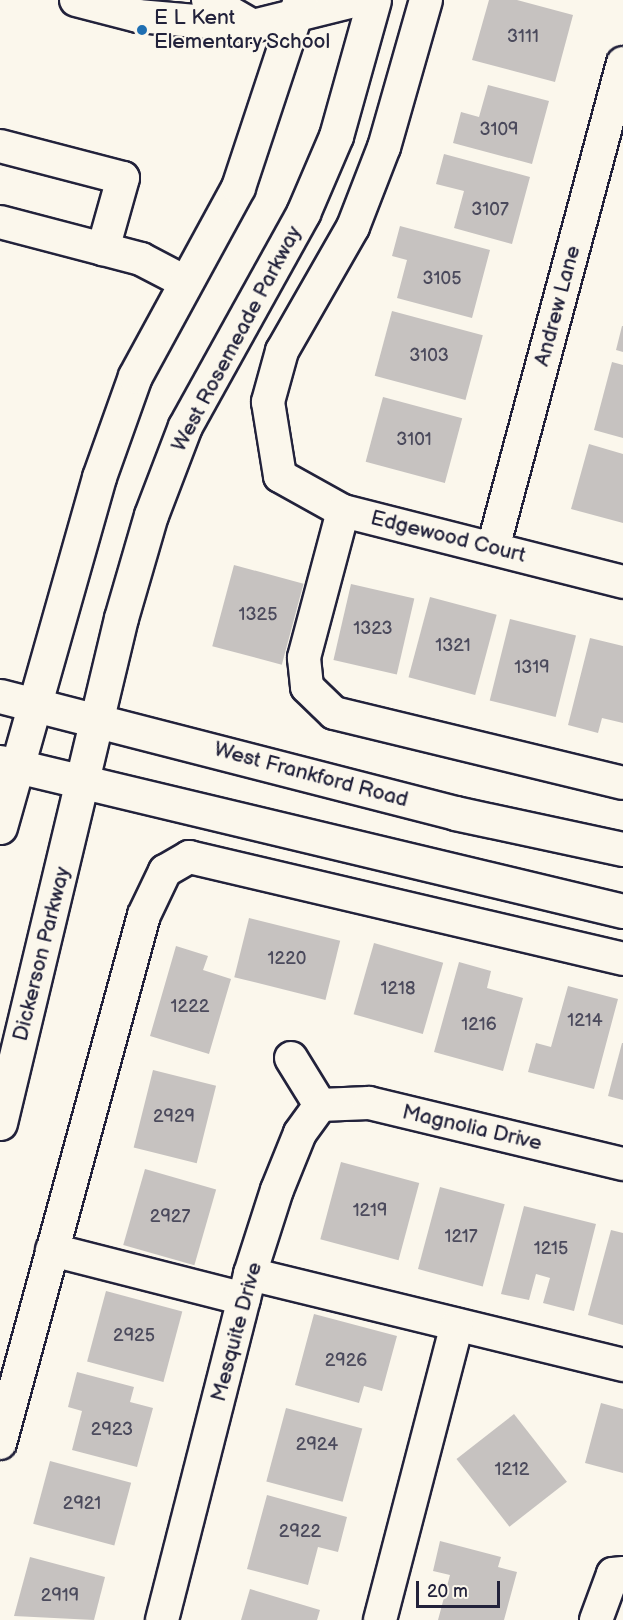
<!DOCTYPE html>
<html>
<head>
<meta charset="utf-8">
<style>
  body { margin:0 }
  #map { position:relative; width:623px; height:1620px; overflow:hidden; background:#fbf7ec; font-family:"Balsamiq Sans",sans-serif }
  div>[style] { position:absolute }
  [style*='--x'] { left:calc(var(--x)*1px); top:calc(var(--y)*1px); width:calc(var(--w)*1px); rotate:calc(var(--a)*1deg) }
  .building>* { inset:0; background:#c6c2c0; transform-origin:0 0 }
  .roads { filter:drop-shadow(2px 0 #22223b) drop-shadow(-2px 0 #22223b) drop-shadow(0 2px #22223b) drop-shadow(0 -2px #22223b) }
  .minor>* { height:32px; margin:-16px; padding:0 16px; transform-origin:16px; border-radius:16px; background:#fbf7ec }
  .major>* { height:33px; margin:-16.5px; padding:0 16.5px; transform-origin:16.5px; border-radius:16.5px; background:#fbf7ec }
  .dots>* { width:16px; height:16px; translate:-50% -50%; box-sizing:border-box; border:3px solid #fbf7ec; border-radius:50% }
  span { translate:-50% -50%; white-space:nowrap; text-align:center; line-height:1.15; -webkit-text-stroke:4.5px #fbf7ec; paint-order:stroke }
  .number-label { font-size:18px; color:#4b4a5c }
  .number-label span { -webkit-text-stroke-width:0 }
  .poi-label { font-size:21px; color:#22223b }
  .left { translate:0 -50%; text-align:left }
  .street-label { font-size:21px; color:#22223b }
  .scale { position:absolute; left:416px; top:1581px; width:84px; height:27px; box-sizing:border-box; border:3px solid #22223b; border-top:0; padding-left:8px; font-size:18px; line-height:21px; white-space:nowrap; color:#22223b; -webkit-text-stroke:4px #fbf7ec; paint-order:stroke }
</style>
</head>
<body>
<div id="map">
  <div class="building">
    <div style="clip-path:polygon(489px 0,517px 0,573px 15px,555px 82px,472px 60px)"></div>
    <div style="clip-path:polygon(488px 85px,549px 101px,532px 164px,453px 143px,461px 112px,479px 117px)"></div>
    <div style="clip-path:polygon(444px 154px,530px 177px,512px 244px,454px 228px,464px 191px,436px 184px)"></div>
    <div style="clip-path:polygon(400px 226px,490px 250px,472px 318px,397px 298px,407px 260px,392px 256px)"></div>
    <div style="left:392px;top:311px;width:94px;height:67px;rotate:15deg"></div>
    <div style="clip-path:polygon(622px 326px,623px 326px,623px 352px,616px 350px)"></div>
    <div style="clip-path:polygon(612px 362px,623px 365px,623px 438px,594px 430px)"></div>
    <div style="left:383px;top:397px;width:82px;height:67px;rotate:15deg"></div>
    <div style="clip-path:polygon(589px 444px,623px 454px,623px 523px,571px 509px)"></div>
    <div style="left:234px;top:565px;width:72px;height:84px;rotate:15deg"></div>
    <div style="left:351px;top:584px;width:65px;height:78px;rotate:13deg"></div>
    <div style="left:430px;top:597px;width:69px;height:83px;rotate:15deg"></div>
    <div style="left:510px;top:619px;width:68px;height:84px;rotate:14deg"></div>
    <div style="clip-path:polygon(590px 638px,623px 646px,623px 723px,602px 718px,598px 733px,568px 725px)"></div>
    <div style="left:249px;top:918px;width:94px;height:61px;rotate:14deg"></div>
    <div style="left:374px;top:943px;width:72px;height:74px;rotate:16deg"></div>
    <div style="clip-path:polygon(176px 946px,208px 956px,203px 970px,231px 979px,209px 1054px,150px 1036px)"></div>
    <div style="clip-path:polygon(459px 962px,491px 971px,487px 988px,523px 998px,503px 1071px,434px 1052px)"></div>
    <div style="clip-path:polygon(568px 986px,618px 999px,594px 1089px,528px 1072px,536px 1043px,551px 1047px)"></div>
    <div style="clip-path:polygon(622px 1043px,623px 1043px,623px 1100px,608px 1096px)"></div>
    <div style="left:153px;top:1070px;width:65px;height:80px;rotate:14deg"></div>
    <div style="left:341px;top:1162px;width:81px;height:80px;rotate:15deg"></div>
    <div style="left:145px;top:1169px;width:74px;height:79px;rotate:16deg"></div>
    <div style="left:440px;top:1187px;width:67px;height:85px;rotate:15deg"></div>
    <div style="clip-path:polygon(524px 1206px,596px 1224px,574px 1311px,543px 1303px,550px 1278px,536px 1274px,529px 1300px,501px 1294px)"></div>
    <div style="clip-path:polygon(611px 1230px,623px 1233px,623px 1325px,588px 1315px)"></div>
    <div style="left:106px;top:1291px;width:79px;height:73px;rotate:15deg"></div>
    <div style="clip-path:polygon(314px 1314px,397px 1336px,382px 1391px,364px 1386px,359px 1403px,295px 1385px)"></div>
    <div style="clip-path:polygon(77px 1372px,134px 1387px,130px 1402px,153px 1408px,137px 1467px,72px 1450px,82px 1411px,68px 1407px)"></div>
    <div style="clip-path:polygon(601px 1403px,623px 1409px,623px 1473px,585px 1463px)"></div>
    <div style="left:286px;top:1408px;width:79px;height:76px;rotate:15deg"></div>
    <div style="left:514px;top:1414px;width:86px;height:73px;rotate:52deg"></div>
    <div style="left:50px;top:1461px;width:84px;height:65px;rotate:15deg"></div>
    <div style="clip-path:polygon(267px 1495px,347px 1517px,338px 1552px,318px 1547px,308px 1585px,247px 1569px)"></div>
    <div style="clip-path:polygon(440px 1541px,501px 1557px,498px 1567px,517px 1572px,504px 1620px,438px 1620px,450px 1575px,433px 1571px)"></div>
    <div style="clip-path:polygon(30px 1557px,105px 1577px,94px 1620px,14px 1616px)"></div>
    <div style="clip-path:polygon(250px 1589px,320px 1610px,317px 1620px,241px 1620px)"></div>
  </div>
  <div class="roads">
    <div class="minor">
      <div style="--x:76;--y:0;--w:64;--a:14.5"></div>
      <div style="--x:138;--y:16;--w:115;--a:5"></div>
      <div style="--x:208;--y:0;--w:52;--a:30"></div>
      <div style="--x:253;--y:26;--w:108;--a:-13.9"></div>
      <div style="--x:426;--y:0;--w:153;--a:105.9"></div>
      <div style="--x:384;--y:147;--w:86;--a:111.2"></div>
      <div style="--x:353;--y:227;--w:143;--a:119.8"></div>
      <div style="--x:282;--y:351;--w:53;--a:105.4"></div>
      <div style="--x:268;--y:402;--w:75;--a:80.8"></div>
      <div style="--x:280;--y:476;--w:72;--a:29.1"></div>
      <div style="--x:343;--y:511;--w:289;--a:14.2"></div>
      <div style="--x:0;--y:146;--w:127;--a:14.6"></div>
      <div style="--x:123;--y:178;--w:74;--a:105.7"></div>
      <div style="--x:0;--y:222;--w:146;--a:14.7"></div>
      <div style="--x:141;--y:259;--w:50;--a:27.6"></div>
      <div style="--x:343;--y:511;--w:152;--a:104.9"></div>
      <div style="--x:304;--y:658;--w:29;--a:84"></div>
      <div style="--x:307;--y:687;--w:37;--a:44"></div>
      <div style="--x:334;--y:713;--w:297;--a:13.6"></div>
      <div style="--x:493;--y:548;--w:502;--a:-75"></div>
      <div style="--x:291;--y:1058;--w:55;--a:58.3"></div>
      <div style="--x:320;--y:1105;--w:49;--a:-2.3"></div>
      <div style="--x:369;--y:1103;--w:261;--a:13.5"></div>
      <div style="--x:52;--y:1250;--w:198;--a:14.3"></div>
      <div style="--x:250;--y:1274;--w:384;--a:13.7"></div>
      <div style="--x:0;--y:1443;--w:547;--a:-74.74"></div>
      <div style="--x:144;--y:915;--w:49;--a:-64.5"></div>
      <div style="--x:165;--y:871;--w:28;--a:-30"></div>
      <div style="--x:189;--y:857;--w:446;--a:13.2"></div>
      <div style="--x:162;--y:1620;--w:357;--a:-75.7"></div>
      <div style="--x:250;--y:1274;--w:88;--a:-72.2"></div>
      <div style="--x:277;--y:1190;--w:61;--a:-68"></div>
      <div style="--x:300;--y:1133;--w:34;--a:-54"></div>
      <div style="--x:380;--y:1620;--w:305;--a:-75.4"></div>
      <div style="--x:596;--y:1620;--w:49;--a:-69.7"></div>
      <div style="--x:613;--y:1574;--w:10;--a:-6"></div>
    </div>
    <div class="major">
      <div style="--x:0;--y:696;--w:470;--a:14.4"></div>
      <div style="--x:455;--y:813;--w:172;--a:12.1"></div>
      <div style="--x:0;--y:762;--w:641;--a:13.45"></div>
      <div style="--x:0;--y:827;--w:364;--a:-74.2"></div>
      <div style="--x:99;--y:477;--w:107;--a:-70.4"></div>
      <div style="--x:135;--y:376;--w:215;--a:-61.4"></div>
      <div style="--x:238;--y:187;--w:197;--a:-71.7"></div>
      <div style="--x:0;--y:1123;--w:519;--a:-76.53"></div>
      <div style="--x:121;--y:618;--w:107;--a:-73.8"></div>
      <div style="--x:151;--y:515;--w:95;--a:-69.1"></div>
      <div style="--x:185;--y:426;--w:244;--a:-61"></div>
      <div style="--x:303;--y:213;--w:84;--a:-66.8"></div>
      <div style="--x:336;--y:136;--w:141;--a:-74.4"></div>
    </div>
  </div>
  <div class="dots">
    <div style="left:142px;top:30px;background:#1f6fb2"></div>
  </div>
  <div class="number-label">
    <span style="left:523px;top:37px">3111</span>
    <span style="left:499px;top:130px">3109</span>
    <span style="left:490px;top:210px">3107</span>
    <span style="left:442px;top:279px">3105</span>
    <span style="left:429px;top:356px">3103</span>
    <span style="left:414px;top:440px">3101</span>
    <span style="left:258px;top:615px">1325</span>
    <span style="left:373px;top:629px">1323</span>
    <span style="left:453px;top:646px">1321</span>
    <span style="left:532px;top:668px">1319</span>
    <span style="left:287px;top:959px">1220</span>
    <span style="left:398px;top:989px">1218</span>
    <span style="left:190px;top:1007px">1222</span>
    <span style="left:585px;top:1021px">1214</span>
    <span style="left:479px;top:1025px">1216</span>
    <span style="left:174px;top:1117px">2929</span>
    <span style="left:370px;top:1211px">1219</span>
    <span style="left:170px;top:1217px">2927</span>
    <span style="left:461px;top:1237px">1217</span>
    <span style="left:551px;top:1249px">1215</span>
    <span style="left:134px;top:1336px">2925</span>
    <span style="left:346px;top:1361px">2926</span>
    <span style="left:112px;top:1430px">2923</span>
    <span style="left:317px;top:1445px">2924</span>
    <span style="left:512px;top:1470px">1212</span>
    <span style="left:82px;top:1504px">2921</span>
    <span style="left:300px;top:1532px">2922</span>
    <span style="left:60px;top:1596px">2919</span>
  </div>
  <div class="poi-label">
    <span class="left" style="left:154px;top:30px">E L Kent<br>Elementary School</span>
  </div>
  <div class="street-label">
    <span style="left:558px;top:306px;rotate:-75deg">Andrew Lane</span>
    <span style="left:237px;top:339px;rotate:-62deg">West Rosemeade Parkway</span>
    <span style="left:448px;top:537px;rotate:14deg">Edgewood Court</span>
    <span style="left:311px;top:775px;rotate:15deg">West Frankford Road</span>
    <span style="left:42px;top:954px;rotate:-76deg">Dickerson Parkway</span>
    <span style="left:472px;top:1128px;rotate:13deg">Magnolia Drive</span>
    <span style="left:237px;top:1332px;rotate:-75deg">Mesquite Drive</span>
  </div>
  <div class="scale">20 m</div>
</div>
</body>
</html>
